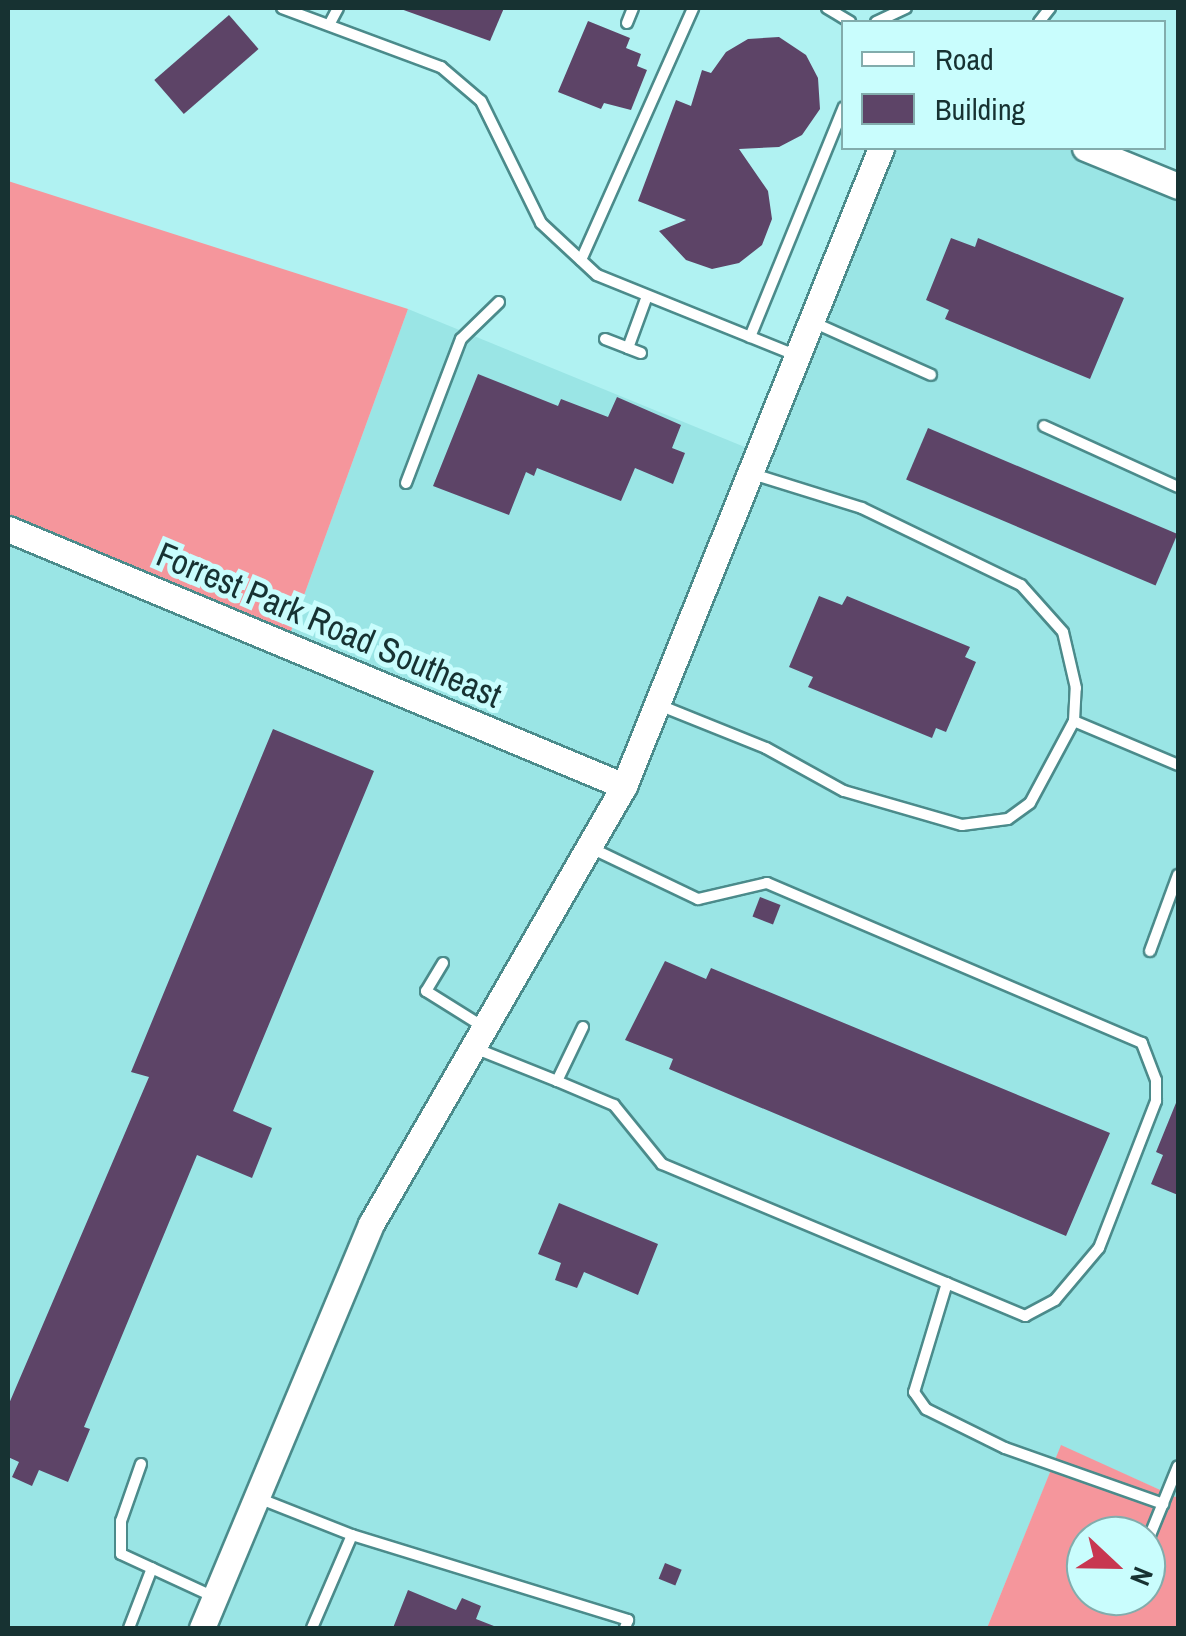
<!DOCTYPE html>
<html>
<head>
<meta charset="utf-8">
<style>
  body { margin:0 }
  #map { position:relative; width:1186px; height:1636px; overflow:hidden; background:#b0f2f2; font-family:"Archivo Narrow",sans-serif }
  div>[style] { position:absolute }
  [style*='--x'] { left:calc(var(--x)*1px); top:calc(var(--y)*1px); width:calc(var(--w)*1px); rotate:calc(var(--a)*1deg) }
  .built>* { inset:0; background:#9ae5e5 }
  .forest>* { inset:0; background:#f5969c }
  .building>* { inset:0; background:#5d4467; transform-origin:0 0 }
  .roads { filter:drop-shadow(2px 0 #4b8b8b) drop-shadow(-2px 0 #4b8b8b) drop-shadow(0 2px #4b8b8b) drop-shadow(0 -2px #4b8b8b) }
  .service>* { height:10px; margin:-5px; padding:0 5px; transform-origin:5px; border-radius:5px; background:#fff }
  .tertiary>* { height:25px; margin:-12.5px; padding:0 12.5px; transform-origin:12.5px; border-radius:12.5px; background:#fff }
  span { translate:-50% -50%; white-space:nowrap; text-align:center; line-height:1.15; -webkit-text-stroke:10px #c9fdfd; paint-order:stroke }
  .street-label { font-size:35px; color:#173232 }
  .frame { position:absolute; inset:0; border:10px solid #173232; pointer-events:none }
  .legend { position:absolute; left:841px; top:20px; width:325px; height:130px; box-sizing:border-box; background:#c9fdfd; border:2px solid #82acac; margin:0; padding:12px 18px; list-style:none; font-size:30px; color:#173232 }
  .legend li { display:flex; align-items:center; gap:20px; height:50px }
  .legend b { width:50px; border:2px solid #82acac }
  .north { position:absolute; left:1066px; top:1516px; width:100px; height:100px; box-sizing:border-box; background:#c9fdfd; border:2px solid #82acac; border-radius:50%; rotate:112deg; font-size:28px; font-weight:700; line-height:40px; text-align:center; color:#173232 }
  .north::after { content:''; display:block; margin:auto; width:35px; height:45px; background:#c83750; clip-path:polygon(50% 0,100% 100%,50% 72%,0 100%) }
</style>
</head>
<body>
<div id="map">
  <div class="built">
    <div style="clip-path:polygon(875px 148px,1090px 148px,1178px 183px,1178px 1498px,1061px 1446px,987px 1628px,8px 1628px,8px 527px,282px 656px,408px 309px,752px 450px)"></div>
  </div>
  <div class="forest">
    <div style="clip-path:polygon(8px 181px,408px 309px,282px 656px,8px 527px)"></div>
    <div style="clip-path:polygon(evenodd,1061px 1445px,1178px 1498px,1178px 1628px,987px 1628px,1061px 1445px,1086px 1536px,1146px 1536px,1146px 1596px,1086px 1596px,1086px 1536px)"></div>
  </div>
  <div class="building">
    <div style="clip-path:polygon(398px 8px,504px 8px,490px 41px)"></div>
    <div style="left:229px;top:15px;width:45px;height:99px;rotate:49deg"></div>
    <div style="clip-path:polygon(588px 21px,630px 38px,626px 48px,641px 54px,637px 66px,647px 70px,631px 110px,604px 103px,601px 109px,558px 92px)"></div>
    <div style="clip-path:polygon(779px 37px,806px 55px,818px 78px,820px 109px,802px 135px,779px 147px,739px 149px,768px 191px,772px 219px,762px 245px,739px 263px,712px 269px,686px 260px,659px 231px,686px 220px,638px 201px,676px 100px,691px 106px,702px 70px,711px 73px,726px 52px,748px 39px)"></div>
    <div style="clip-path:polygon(951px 238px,975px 247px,978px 238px,1124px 298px,1090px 379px,945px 319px,949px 310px,926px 300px)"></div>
    <div style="clip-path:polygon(478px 374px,558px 406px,561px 399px,608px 417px,617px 397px,681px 425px,672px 448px,685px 453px,673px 484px,635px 468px,621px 501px,537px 468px,534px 476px,526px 472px,509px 515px,433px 486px)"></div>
    <div style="left:928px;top:428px;width:271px;height:56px;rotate:23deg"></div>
    <div style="clip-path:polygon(819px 596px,842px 605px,847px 596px,970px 647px,965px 657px,976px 662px,946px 732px,936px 728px,932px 738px,808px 687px,813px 677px,789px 667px)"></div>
    <div style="clip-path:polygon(273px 729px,374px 771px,233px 1111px,272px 1128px,252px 1178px,197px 1155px,84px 1427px,90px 1429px,68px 1482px,39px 1470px,32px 1486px,12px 1477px,19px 1462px,8px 1457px,8px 1406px,149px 1077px,131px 1072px)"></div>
    <div style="left:760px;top:897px;width:22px;height:21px;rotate:21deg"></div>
    <div style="clip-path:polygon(665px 961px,706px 979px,711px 968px,1110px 1133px,1066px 1236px,669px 1069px,673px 1059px,625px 1040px)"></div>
    <div style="clip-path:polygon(1178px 1098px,1178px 1195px,1151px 1184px,1163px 1155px,1156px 1152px)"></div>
    <div style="clip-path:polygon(559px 1203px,658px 1244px,638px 1295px,584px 1272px,577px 1288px,555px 1280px,561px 1263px,538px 1254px)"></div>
    <div style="left:665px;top:1563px;width:18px;height:17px;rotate:22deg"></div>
    <div style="clip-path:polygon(408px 1590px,456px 1610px,462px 1598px,481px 1606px,476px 1619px,499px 1628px,393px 1628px)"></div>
  </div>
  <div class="roads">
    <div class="service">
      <div style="--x:282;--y:8;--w:170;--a:20.4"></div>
      <div style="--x:441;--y:67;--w:52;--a:40.4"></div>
      <div style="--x:481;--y:101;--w:136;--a:63.8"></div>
      <div style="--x:541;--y:223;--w:76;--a:42.9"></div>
      <div style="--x:597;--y:275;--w:214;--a:22"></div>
      <div style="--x:827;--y:8;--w:27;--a:31"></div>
      <div style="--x:876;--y:22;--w:33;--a:-25"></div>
      <div style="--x:1039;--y:22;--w:18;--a:-52"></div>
      <div style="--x:627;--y:23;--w:16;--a:-68"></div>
      <div style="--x:329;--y:25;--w:19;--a:-62"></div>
      <div style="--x:581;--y:260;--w:276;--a:-66"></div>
      <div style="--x:815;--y:323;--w:127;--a:24.1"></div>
      <div style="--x:750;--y:337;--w:248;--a:-67.8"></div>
      <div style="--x:605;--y:339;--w:25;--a:21"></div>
      <div style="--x:641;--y:353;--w:14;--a:-159"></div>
      <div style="--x:628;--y:348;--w:55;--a:-69.9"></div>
      <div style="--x:1044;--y:426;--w:147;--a:24.5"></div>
      <div style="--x:406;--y:483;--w:154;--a:-69.1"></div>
      <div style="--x:461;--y:339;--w:53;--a:-44.2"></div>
      <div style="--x:659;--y:705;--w:115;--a:21.9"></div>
      <div style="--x:766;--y:748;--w:89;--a:28.9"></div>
      <div style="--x:844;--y:791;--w:123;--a:16.1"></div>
      <div style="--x:962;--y:825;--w:46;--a:-7.4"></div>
      <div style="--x:1008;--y:819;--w:27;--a:-36"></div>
      <div style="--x:1030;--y:803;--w:93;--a:-61.8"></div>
      <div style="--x:1074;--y:721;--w:33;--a:-87"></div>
      <div style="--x:1076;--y:688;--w:57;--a:-103.1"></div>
      <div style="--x:1063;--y:632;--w:63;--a:-131.8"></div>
      <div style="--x:1021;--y:585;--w:177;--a:-154.2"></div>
      <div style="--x:862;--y:508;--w:114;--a:-162.7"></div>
      <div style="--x:1074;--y:721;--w:113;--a:22.9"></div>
      <div style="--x:1150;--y:951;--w:81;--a:-69.8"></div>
      <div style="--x:443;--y:963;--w:33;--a:121"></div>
      <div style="--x:426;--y:991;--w:66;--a:32"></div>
      <div style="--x:472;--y:1047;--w:92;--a:21.8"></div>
      <div style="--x:557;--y:1081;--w:60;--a:-64.3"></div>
      <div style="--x:557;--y:1081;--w:62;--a:22.8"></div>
      <div style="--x:614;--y:1105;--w:76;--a:50.9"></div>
      <div style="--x:662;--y:1164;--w:394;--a:22.7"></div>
      <div style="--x:1025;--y:1316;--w:34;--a:-28"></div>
      <div style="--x:1055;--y:1300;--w:68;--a:-49.8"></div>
      <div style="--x:1099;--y:1248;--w:158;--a:-68.8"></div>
      <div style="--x:1156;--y:1101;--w:21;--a:-90"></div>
      <div style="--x:1156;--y:1080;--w:40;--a:-111"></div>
      <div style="--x:1142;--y:1043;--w:408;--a:-156.9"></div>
      <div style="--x:767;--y:883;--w:71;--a:166.9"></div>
      <div style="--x:698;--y:899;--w:119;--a:-154.5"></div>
      <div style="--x:947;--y:1283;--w:114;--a:106.8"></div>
      <div style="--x:914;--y:1392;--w:21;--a:55"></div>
      <div style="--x:926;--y:1409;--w:88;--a:26.3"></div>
      <div style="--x:1005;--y:1448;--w:168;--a:19.5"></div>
      <div style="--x:141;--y:1464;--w:60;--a:109.3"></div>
      <div style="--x:121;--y:1521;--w:33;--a:90"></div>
      <div style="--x:121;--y:1554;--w:102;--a:24.8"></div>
      <div style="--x:258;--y:1498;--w:101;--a:21.5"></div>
      <div style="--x:352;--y:1535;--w:289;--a:17.1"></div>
      <div style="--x:628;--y:1620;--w:9;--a:111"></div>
      <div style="--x:1146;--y:1545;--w:85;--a:-67.9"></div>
      <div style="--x:129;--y:1628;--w:64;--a:-69"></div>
      <div style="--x:312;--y:1628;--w:101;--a:-66.7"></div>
    </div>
    <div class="tertiary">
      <div style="--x:1085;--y:148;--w:100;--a:22.2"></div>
      <div style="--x:8;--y:529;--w:667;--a:22.65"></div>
      <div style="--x:202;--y:1628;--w:438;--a:-67.3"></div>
      <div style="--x:371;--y:1224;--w:506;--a:-59.99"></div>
      <div style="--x:624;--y:786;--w:688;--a:-68.06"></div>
    </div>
  </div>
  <div class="street-label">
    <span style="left:329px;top:625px;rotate:23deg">Forrest Park Road Southeast</span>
  </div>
  <div class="frame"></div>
  <ul class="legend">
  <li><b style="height:12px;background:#fff"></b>Road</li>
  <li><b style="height:28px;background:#5d4467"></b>Building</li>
  </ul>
  <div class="north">N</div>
</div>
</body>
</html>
